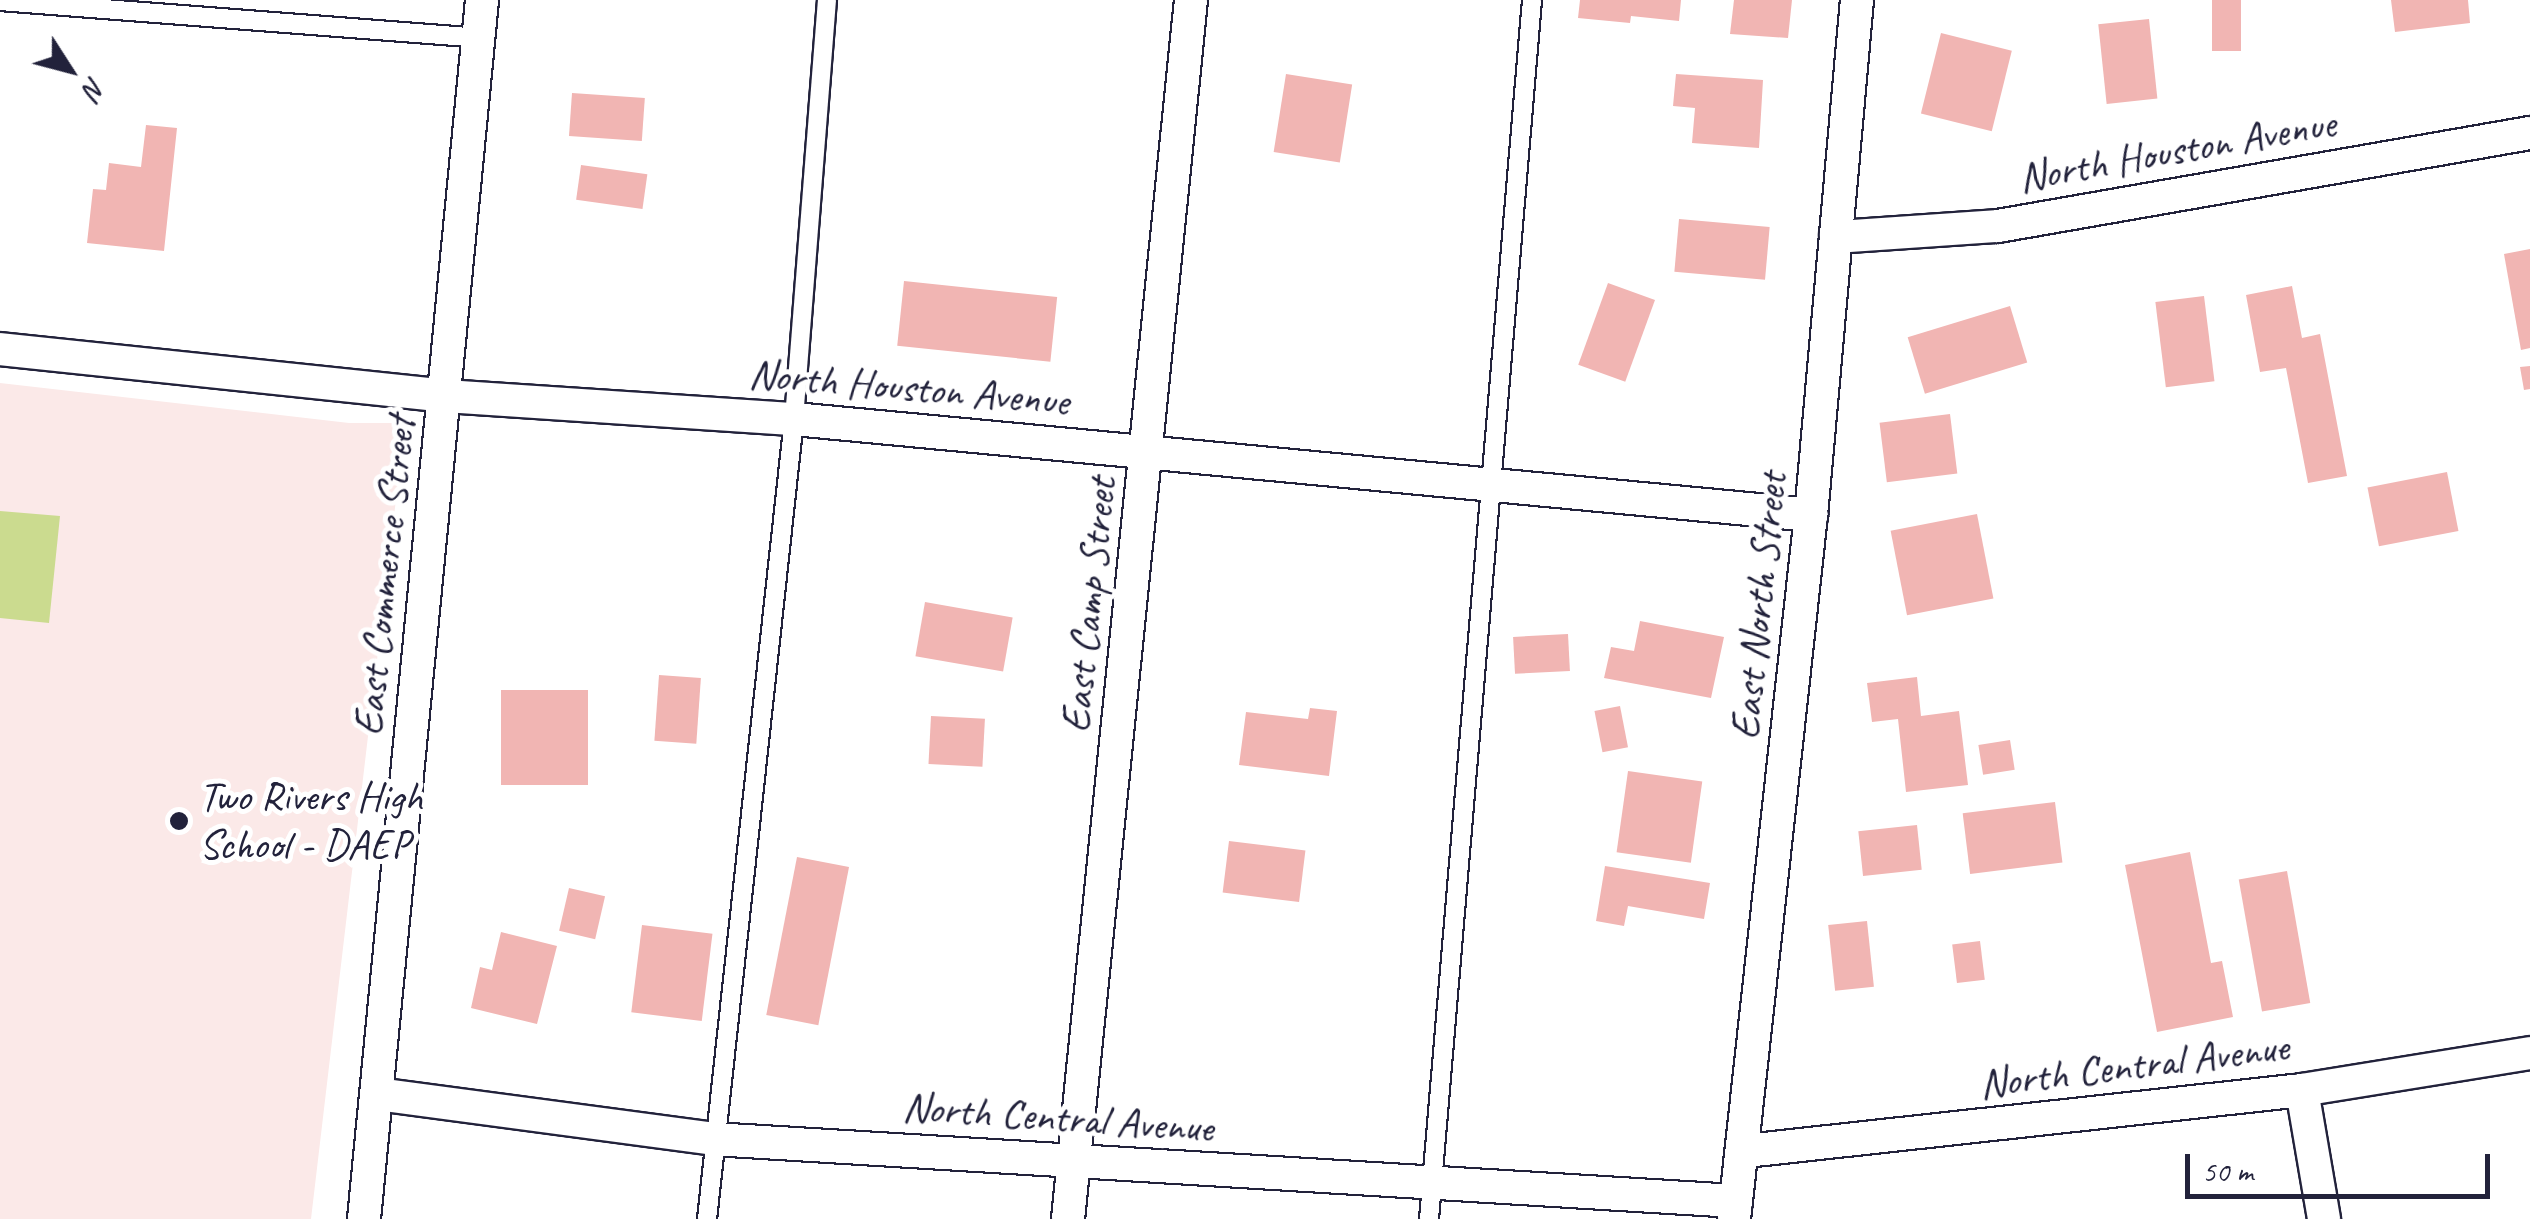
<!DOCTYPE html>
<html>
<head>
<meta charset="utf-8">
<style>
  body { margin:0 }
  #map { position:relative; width:2530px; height:1219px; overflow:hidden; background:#fff; font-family:Caveat,sans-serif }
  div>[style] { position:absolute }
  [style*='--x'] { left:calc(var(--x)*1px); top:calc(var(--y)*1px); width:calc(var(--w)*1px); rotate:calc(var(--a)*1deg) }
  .built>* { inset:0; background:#fbe9e8 }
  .green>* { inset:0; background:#cbdb8f }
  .building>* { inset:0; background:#f1b5b3; transform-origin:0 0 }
  .roads { filter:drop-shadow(2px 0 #22223b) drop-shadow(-2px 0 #22223b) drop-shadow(0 2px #22223b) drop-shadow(0 -2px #22223b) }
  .service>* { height:18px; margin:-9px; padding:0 9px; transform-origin:9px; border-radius:9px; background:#fff }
  .minor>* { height:32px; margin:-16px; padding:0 16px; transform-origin:16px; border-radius:16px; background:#fff }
  .dots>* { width:28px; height:28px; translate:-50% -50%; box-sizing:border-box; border:5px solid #fff; border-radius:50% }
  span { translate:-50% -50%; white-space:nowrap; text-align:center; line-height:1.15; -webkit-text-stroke:10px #fff; paint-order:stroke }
  .street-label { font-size:42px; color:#22223b }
  .poi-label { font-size:42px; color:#22223b }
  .left { translate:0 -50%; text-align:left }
  .north { position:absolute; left:20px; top:20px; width:100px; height:100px; -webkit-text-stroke:8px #fff; paint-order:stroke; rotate:126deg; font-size:28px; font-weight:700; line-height:40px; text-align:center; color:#22223b }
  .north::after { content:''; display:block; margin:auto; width:35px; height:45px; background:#22223b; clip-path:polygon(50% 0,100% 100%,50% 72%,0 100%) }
  .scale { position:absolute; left:2185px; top:1154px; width:305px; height:45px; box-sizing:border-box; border:5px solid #22223b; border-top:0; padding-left:12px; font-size:30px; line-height:35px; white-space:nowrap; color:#22223b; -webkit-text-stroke:8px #fff; paint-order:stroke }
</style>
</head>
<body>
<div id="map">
  <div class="built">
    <div style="clip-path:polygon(0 383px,349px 423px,405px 423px,311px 1219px,0 1219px)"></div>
  </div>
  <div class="green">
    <div style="clip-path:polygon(0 511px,60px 516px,49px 623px,0 618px)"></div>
  </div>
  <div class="building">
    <div style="clip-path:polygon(1580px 0,1681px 0,1679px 21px,1631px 16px,1630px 23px,1578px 18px)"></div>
    <div style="clip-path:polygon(1734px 0,1792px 0,1788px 38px,1730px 34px)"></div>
    <div style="left:2212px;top:0;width:29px;height:51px"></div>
    <div style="clip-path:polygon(2391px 0,2468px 0,2470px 23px,2395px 32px)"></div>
    <div style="left:2149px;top:19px;width:80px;height:51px;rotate:84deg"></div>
    <div style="left:1941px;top:33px;width:73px;height:83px;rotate:14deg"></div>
    <div style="left:1286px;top:74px;width:67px;height:79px;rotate:9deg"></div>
    <div style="clip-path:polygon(1676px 74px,1763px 80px,1759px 148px,1692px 143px,1695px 108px,1673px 106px)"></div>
    <div style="left:572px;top:93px;width:73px;height:43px;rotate:4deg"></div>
    <div style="clip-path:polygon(146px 125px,177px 128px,164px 251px,87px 243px,93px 189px,106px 190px,109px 163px,141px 167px)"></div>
    <div style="left:581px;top:165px;width:67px;height:35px;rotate:8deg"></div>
    <div style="left:1679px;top:219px;width:91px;height:53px;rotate:5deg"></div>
    <div style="clip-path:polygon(2530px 249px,2530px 348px,2521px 350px,2504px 254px)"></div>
    <div style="left:904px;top:281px;width:154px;height:65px;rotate:6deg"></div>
    <div style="left:1608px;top:283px;width:50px;height:87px;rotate:20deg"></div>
    <div style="clip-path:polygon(2292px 286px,2302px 338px,2320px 334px,2347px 476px,2308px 483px,2286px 368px,2260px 372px,2246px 295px)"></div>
    <div style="left:2204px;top:296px;width:86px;height:49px;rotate:83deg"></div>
    <div style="left:2010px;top:306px;width:59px;height:107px;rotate:73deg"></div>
    <div style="clip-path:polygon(2530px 366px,2530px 389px,2524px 390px,2520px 367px)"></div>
    <div style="left:1950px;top:414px;width:60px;height:71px;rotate:83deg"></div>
    <div style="left:2447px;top:472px;width:60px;height:81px;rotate:79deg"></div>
    <div style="left:1977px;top:514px;width:86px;height:88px;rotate:79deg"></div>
    <div style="left:925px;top:602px;width:89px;height:55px;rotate:10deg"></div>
    <div style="clip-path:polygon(1640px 621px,1724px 637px,1711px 698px,1604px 678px,1611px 647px,1634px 651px)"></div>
    <div style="left:1568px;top:634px;width:37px;height:55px;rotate:87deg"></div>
    <div style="left:659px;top:675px;width:42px;height:66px;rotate:4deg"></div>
    <div style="clip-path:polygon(1917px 677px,1921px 716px,1959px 711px,1968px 785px,1906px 792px,1898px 719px,1872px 722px,1867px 683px)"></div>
    <div style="left:501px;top:690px;width:87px;height:95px"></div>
    <div style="left:1620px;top:706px;width:42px;height:26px;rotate:79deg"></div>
    <div style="clip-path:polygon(1310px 708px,1337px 711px,1329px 776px,1239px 765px,1246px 712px,1308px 719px)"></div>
    <div style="left:931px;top:716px;width:54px;height:48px;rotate:3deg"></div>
    <div style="left:2010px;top:740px;width:30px;height:32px;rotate:81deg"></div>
    <div style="left:1628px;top:771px;width:75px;height:82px;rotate:8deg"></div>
    <div style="left:2055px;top:802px;width:61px;height:93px;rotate:83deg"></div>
    <div style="left:1917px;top:825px;width:45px;height:59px;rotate:84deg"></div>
    <div style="left:1229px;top:841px;width:77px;height:52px;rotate:7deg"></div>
    <div style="clip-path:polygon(2190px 852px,2211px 963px,2222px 961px,2233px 1017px,2157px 1032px,2125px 865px)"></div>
    <div style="left:797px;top:857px;width:53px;height:161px;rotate:11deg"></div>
    <div style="clip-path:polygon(1605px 866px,1710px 883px,1704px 919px,1628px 906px,1624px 926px,1596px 921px)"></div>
    <div style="left:2287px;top:871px;width:134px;height:49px;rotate:80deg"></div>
    <div style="left:569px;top:888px;width:37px;height:44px;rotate:13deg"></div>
    <div style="left:1867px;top:921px;width:66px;height:39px;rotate:84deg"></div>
    <div style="left:642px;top:925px;width:71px;height:88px;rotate:7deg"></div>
    <div style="clip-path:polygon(501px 932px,557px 946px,537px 1024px,471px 1008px,480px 967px,492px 970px)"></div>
    <div style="left:1980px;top:941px;width:39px;height:28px;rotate:83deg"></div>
  </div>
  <div class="roads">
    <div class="service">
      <div style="--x:0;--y:1;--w:480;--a:4.4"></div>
      <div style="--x:707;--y:1219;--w:805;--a:-83.79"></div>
      <div style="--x:794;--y:419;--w:420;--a:-85.5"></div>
      <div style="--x:1429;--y:1219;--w:1223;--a:-85.17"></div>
    </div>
    <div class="minor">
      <div style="--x:1836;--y:237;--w:162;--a:-3.9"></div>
      <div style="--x:1998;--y:226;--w:540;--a:-9.92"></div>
      <div style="--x:0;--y:349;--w:448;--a:6"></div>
      <div style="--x:446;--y:396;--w:349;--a:3.8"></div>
      <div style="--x:794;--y:419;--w:1022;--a:5.39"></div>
      <div style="--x:2302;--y:1090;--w:131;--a:80.3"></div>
      <div style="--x:377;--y:1094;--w:339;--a:7.6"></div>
      <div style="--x:713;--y:1139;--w:1025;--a:3.47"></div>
      <div style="--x:1746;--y:1151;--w:559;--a:-6.26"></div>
      <div style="--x:2302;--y:1090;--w:231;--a:-9.2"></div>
      <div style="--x:364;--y:1219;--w:1225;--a:-84.47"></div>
      <div style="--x:1068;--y:1219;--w:1225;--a:-84.24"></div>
      <div style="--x:1734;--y:1219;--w:708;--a:-83.76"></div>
      <div style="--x:1811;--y:515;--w:517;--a:-84.9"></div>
    </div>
  </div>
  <div class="dots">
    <div style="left:179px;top:821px;background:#22223b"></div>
  </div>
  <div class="street-label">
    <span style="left:2177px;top:151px;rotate:-10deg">North Houston Avenue</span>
    <span style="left:909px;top:388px;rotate:5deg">North Houston Avenue</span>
    <span style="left:385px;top:576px;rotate:-84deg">East Commerce Street</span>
    <span style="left:1089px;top:605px;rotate:-84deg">East Camp Street</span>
    <span style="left:1759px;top:606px;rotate:-84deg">East North Street</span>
    <span style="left:2134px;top:1066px;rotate:-7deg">North Central Avenue</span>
    <span style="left:1058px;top:1118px;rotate:4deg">North Central Avenue</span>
  </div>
  <div class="poi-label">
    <span class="left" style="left:199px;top:821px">Two Rivers High<br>School - DAEP</span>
  </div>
  <div class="north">N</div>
  <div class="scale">50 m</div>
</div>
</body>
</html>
